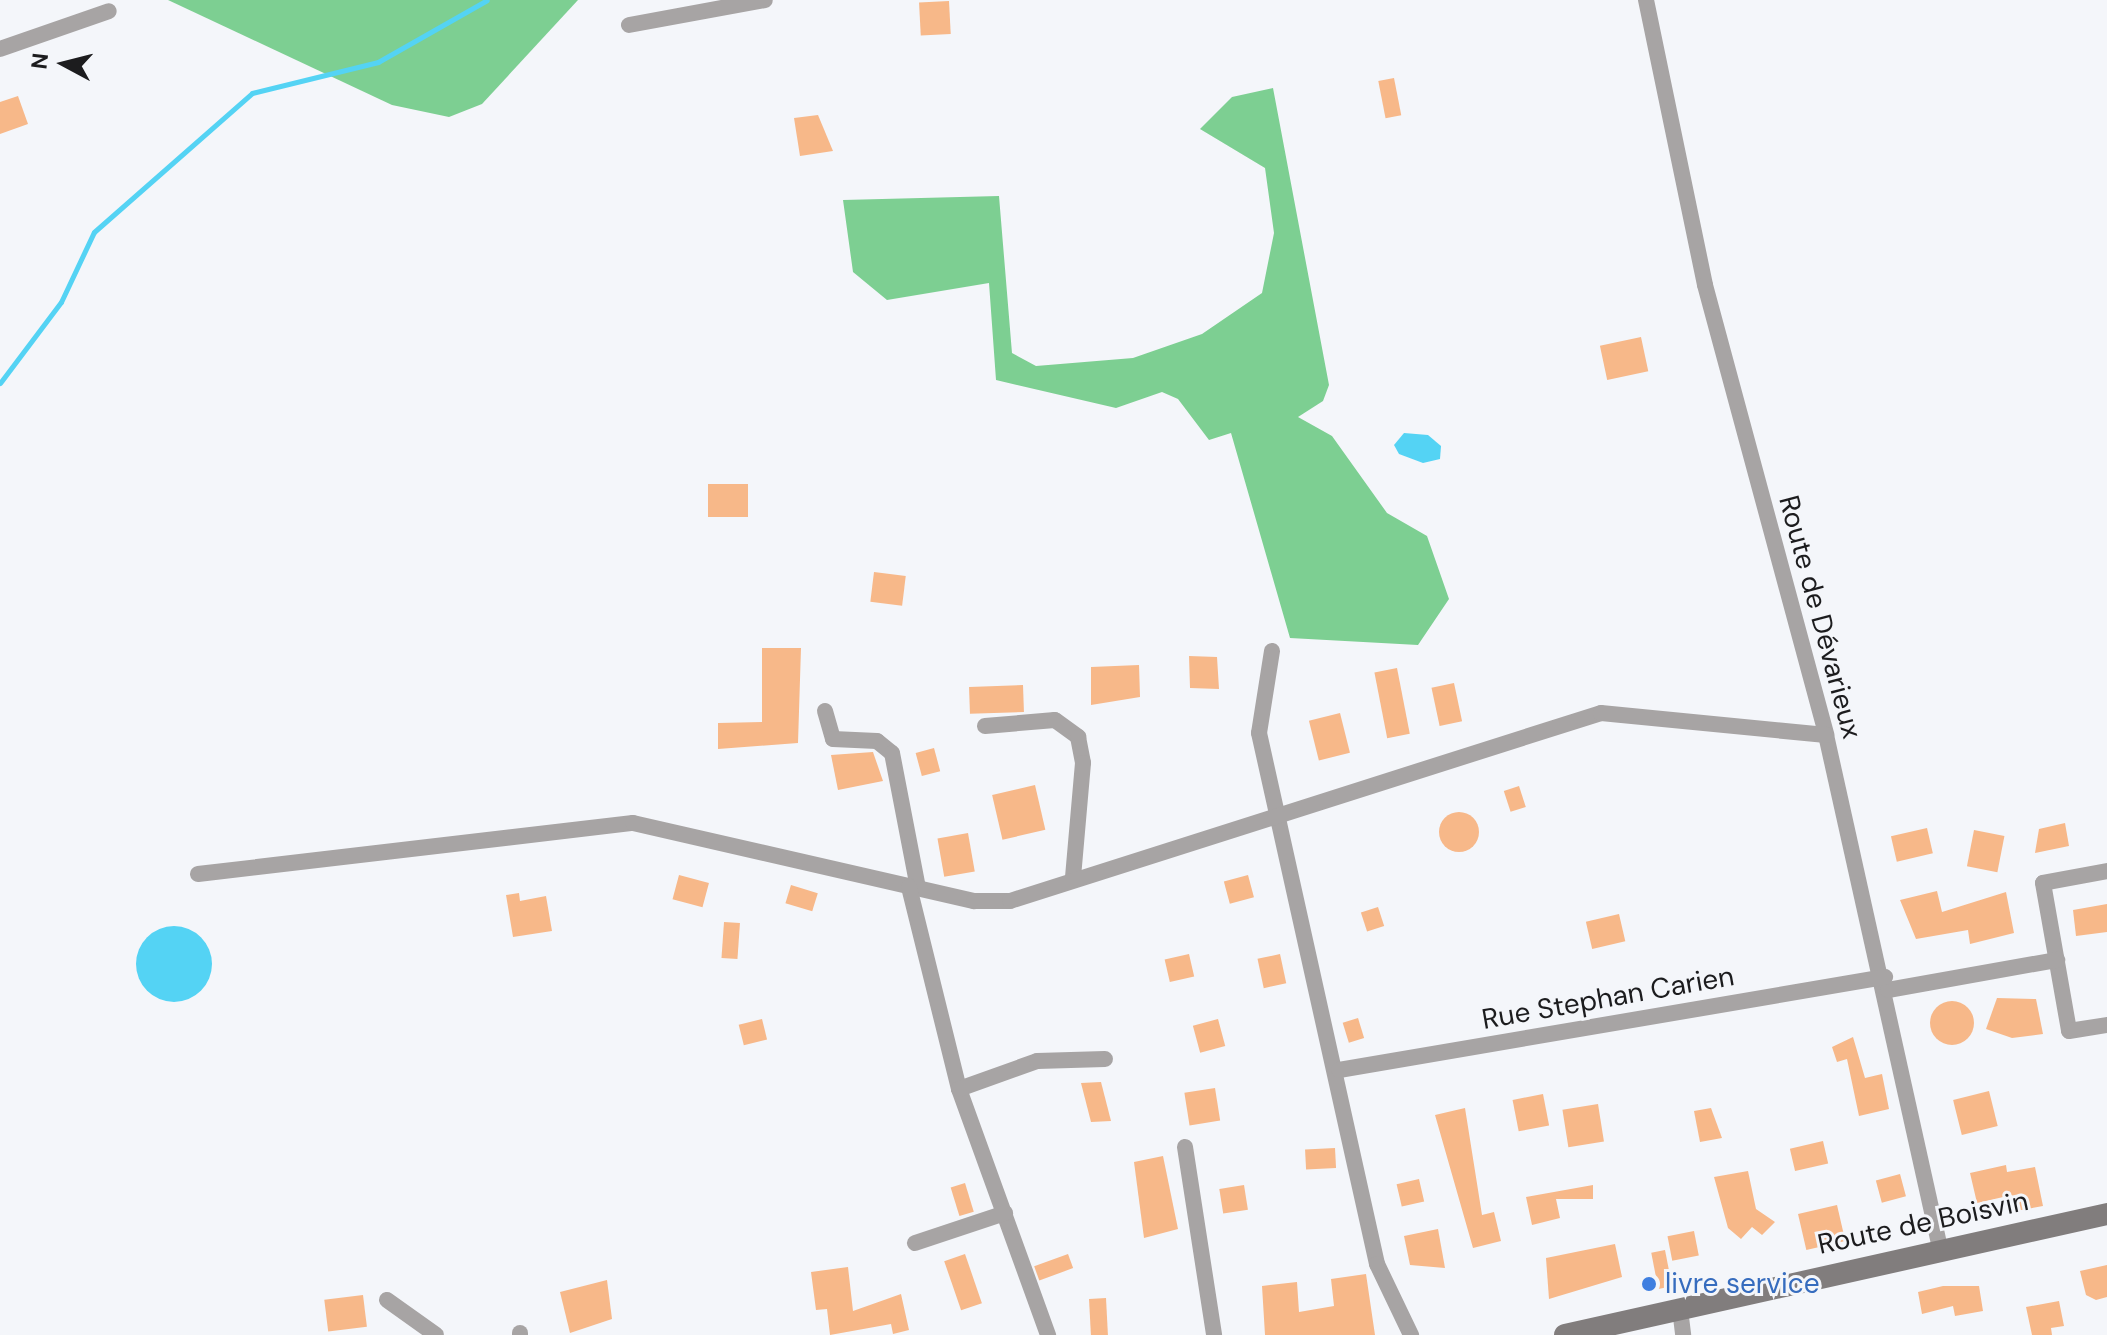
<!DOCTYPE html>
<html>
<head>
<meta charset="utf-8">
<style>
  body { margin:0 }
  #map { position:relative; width:2107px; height:1335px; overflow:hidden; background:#f4f6fa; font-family:"DM Sans",sans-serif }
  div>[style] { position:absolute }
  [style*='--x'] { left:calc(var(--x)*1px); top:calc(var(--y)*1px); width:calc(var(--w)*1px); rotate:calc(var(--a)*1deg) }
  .forest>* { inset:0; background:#7dcf92 }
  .water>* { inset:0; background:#54d3f4 }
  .round { border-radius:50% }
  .stream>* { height:5px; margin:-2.5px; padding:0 2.5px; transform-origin:2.5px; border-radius:2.5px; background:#54d3f4 }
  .building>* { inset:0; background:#f7b889; transform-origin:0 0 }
  .street>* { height:16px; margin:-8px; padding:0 8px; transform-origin:8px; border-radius:8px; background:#a7a4a4 }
  .secondary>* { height:22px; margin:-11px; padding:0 11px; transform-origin:11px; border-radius:11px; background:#817d7d }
  .dots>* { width:22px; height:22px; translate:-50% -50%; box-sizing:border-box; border:4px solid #f4f6fa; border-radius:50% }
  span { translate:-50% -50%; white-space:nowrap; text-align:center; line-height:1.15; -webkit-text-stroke:6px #f4f6fa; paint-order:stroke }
  .street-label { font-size:28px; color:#1c1c1e }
  .shop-label { font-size:28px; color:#366cbe }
  .left { translate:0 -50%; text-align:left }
  .north { position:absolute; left:24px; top:24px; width:80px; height:80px; -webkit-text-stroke:6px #f4f6fa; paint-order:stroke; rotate:277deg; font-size:22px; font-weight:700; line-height:32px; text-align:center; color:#1c1c1e }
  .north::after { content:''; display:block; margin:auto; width:28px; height:36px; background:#1c1c1e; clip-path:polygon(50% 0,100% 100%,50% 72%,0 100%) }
</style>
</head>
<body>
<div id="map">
  <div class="forest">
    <div style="clip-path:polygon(168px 0,578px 0,482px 104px,449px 117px,392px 105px)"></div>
    <div style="clip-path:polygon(1273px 88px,1329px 385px,1323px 401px,1298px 417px,1332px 436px,1387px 513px,1427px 536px,1449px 599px,1418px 645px,1290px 638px,1231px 433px,1209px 440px,1178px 399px,1162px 392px,1116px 408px,996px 380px,989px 283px,887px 300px,853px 272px,843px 200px,999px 196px,1012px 353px,1036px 366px,1133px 358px,1202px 334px,1262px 293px,1274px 233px,1265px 168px,1200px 129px,1232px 97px)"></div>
  </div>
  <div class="water">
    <div style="clip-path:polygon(1404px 433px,1428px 435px,1441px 446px,1440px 459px,1423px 463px,1399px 454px,1394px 445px)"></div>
    <div class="round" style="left:136px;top:926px;width:76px;height:76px"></div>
  </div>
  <div class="stream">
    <div style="--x:0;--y:383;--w:101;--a:-53"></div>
    <div style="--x:61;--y:302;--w:77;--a:-64.8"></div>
    <div style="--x:94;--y:232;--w:210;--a:-41.3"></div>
    <div style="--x:252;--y:93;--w:130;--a:-13.8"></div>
    <div style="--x:378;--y:62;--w:125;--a:-29.6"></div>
  </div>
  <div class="building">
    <div style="left:949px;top:1px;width:33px;height:30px;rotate:87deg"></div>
    <div style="left:1394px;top:78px;width:38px;height:16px;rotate:79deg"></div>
    <div style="clip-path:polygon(18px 96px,28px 124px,0 134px,0 102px)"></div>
    <div style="clip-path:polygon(818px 115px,833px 151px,800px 156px,794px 118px)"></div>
    <div style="left:1641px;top:337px;width:35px;height:42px;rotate:78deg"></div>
    <div style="left:708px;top:484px;width:40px;height:33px"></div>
    <div style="left:874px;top:572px;width:32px;height:30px;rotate:7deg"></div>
    <div style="clip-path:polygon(762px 648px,801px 648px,798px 743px,718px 749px,718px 723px,762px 722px)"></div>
    <div style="clip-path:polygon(1189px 656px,1217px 657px,1219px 689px,1190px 688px)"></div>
    <div style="clip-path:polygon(1139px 665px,1140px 697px,1091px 705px,1091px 667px)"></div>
    <div style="left:1397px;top:668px;width:67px;height:23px;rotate:79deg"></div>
    <div style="left:1454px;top:683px;width:39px;height:23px;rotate:78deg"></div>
    <div style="left:1023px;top:685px;width:27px;height:54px;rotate:88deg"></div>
    <div style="left:1340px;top:713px;width:41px;height:32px;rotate:76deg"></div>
    <div style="left:934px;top:748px;width:24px;height:19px;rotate:75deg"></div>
    <div style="clip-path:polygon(873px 752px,883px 781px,838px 790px,831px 755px)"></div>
    <div style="left:1035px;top:785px;width:46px;height:44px;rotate:77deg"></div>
    <div style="left:1519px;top:786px;width:22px;height:16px;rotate:72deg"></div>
    <div class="round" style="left:1439px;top:812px;width:40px;height:40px"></div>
    <div style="clip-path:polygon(2065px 823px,2069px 846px,2035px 853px,2039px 829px)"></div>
    <div style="left:1927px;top:828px;width:26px;height:37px;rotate:77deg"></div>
    <div style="left:1974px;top:830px;width:31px;height:37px;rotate:11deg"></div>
    <div style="left:968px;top:833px;width:39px;height:31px;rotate:80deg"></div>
    <div style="left:679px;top:875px;width:31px;height:25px;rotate:15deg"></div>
    <div style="left:1248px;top:875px;width:23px;height:25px;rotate:75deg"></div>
    <div style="left:791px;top:885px;width:28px;height:19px;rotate:17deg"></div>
    <div style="clip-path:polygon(1937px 891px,1942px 912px,2006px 892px,2014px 933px,1970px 944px,1968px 930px,1916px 939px,1900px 900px)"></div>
    <div style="clip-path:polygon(519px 893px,520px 901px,546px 896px,552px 931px,513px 937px,506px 895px)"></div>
    <div style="clip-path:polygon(2107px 904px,2107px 932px,2076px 936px,2073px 910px)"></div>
    <div style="left:1378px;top:907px;width:20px;height:18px;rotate:72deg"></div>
    <div style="left:1619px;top:914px;width:28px;height:34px;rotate:77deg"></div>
    <div style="left:724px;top:922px;width:16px;height:36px;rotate:4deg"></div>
    <div style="left:1189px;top:954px;width:23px;height:25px;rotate:77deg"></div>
    <div style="left:1280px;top:954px;width:30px;height:23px;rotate:78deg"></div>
    <div style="clip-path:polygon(1997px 998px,2036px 999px,2043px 1034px,2012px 1038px,1986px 1029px)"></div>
    <div class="round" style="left:1930px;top:1001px;width:44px;height:44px"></div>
    <div style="left:1358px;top:1018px;width:21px;height:16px;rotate:73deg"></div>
    <div style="left:762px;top:1019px;width:21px;height:24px;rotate:76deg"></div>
    <div style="left:1218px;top:1019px;width:28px;height:26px;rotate:75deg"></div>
    <div style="clip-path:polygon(1853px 1037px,1865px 1078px,1882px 1074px,1889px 1109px,1859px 1116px,1847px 1059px,1837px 1062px,1832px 1047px)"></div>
    <div style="clip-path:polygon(1101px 1082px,1111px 1121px,1091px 1122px,1081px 1083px)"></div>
    <div style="left:1215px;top:1088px;width:33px;height:31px;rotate:81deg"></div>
    <div style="left:1989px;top:1091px;width:36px;height:37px;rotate:76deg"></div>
    <div style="left:1543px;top:1094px;width:32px;height:31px;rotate:79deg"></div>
    <div style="left:1598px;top:1104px;width:38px;height:36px;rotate:81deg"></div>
    <div style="clip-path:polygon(1465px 1108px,1482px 1215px,1494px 1212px,1501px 1241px,1473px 1248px,1435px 1115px)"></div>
    <div style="clip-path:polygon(1711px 1108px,1722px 1138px,1700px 1142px,1694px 1111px)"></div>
    <div style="left:1823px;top:1141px;width:23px;height:34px;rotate:77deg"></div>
    <div style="left:1335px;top:1148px;width:20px;height:30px;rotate:87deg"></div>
    <div style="clip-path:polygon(1163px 1156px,1178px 1229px,1144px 1238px,1134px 1162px)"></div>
    <div style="clip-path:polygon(2006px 1165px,2007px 1172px,2035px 1167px,2043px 1206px,2016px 1211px,2012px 1195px,1977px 1203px,1970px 1173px)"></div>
    <div style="clip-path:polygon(1748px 1171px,1756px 1209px,1775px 1222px,1762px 1235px,1752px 1227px,1741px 1239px,1728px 1228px,1714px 1177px)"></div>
    <div style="left:1900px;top:1174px;width:23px;height:25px;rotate:75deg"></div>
    <div style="left:1419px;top:1179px;width:23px;height:23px;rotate:77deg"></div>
    <div style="left:965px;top:1183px;width:30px;height:15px;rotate:73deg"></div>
    <div style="left:1244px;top:1185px;width:25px;height:25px;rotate:81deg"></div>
    <div style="clip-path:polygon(1593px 1185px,1593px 1199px,1556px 1199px,1560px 1218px,1532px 1225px,1526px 1197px)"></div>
    <div style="left:1837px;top:1205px;width:37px;height:40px;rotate:77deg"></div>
    <div style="clip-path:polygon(1438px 1229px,1445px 1268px,1410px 1265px,1404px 1236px)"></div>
    <div style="left:1694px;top:1231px;width:25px;height:27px;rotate:79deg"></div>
    <div style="clip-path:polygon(1615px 1244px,1622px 1277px,1549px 1299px,1546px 1258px)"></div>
    <div style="left:1665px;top:1250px;width:37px;height:14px;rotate:79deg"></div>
    <div style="left:965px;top:1254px;width:52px;height:22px;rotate:71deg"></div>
    <div style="left:1068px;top:1254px;width:15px;height:36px;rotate:70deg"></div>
    <div style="clip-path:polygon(2107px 1265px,2107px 1297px,2096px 1300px,2086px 1295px,2080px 1271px)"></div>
    <div style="clip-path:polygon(848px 1267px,853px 1311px,901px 1294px,909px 1330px,893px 1334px,891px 1324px,830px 1335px,827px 1309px,816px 1310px,811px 1272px)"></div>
    <div style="clip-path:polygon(1366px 1274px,1375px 1335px,1265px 1335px,1262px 1286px,1297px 1282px,1299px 1312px,1334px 1306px,1331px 1279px)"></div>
    <div style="clip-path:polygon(607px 1280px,612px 1319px,570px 1333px,560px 1292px)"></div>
    <div style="clip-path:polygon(1943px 1286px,1979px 1286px,1983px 1311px,1955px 1316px,1953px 1306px,1922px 1314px,1918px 1292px)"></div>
    <div style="left:363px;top:1295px;width:32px;height:39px;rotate:83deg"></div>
    <div style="left:1106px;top:1298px;width:37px;height:17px;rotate:87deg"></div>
    <div style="clip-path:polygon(2059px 1301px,2064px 1326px,2051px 1328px,2052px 1335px,2032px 1335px,2026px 1307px)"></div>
  </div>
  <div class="street">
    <div style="--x:1646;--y:0;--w:291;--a:78.3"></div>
    <div style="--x:1705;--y:285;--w:466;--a:74.9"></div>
    <div style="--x:1826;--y:735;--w:526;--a:77.47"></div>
    <div style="--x:629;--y:25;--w:138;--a:-10.4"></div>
    <div style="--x:0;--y:49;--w:115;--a:-19.2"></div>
    <div style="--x:1272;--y:651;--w:83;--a:99"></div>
    <div style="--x:1259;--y:733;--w:544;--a:77.47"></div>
    <div style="--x:1377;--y:1264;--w:79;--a:64.4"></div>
    <div style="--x:825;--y:711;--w:29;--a:74"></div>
    <div style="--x:833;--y:739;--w:44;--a:2.6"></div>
    <div style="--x:877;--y:741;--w:19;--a:39"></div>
    <div style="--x:892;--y:753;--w:137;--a:79.1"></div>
    <div style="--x:985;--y:726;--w:70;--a:-4.9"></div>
    <div style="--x:1055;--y:720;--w:29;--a:36"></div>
    <div style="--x:1078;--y:737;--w:26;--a:79"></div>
    <div style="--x:1083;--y:763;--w:114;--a:95"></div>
    <div style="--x:2107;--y:871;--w:65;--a:169.4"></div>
    <div style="--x:2043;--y:883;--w:150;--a:80"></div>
    <div style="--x:2069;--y:1031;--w:38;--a:-9"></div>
    <div style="--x:198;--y:874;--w:438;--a:-6.7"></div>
    <div style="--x:633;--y:823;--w:350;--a:12.9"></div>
    <div style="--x:974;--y:901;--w:36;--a:0"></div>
    <div style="--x:1010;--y:901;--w:620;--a:-17.65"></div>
    <div style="--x:1601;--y:713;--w:226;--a:5.6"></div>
    <div style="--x:909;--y:887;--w:208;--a:76.1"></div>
    <div style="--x:959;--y:1089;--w:262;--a:70.1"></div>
    <div style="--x:1888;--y:990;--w:172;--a:-10.1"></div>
    <div style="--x:1339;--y:1070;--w:554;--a:-9.67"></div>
    <div style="--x:959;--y:1089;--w:83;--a:-19.7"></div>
    <div style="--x:1037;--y:1061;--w:68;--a:-1.7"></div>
    <div style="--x:1185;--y:1147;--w:190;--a:81.2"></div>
    <div style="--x:915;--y:1243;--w:95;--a:-18.4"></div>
    <div style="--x:387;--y:1300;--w:60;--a:35.5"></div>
    <div style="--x:1680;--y:1309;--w:26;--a:83"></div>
    <div style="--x:520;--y:1333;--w:2;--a:90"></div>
  </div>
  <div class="secondary">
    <div style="--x:1565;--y:1335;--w:555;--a:-12.58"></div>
  </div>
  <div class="dots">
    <div style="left:1649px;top:1284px;background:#3f7fe0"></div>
  </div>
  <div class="street-label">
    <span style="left:1820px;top:617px;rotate:75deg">Route de Dévarieux</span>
    <span style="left:1608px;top:998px;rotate:-10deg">Rue Stephan Carien</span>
    <span style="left:1923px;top:1223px;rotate:-12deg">Route de Boisvin</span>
  </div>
  <div class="shop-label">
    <span class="left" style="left:1665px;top:1284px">livre service</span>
  </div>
  <div class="north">N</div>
</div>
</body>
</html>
